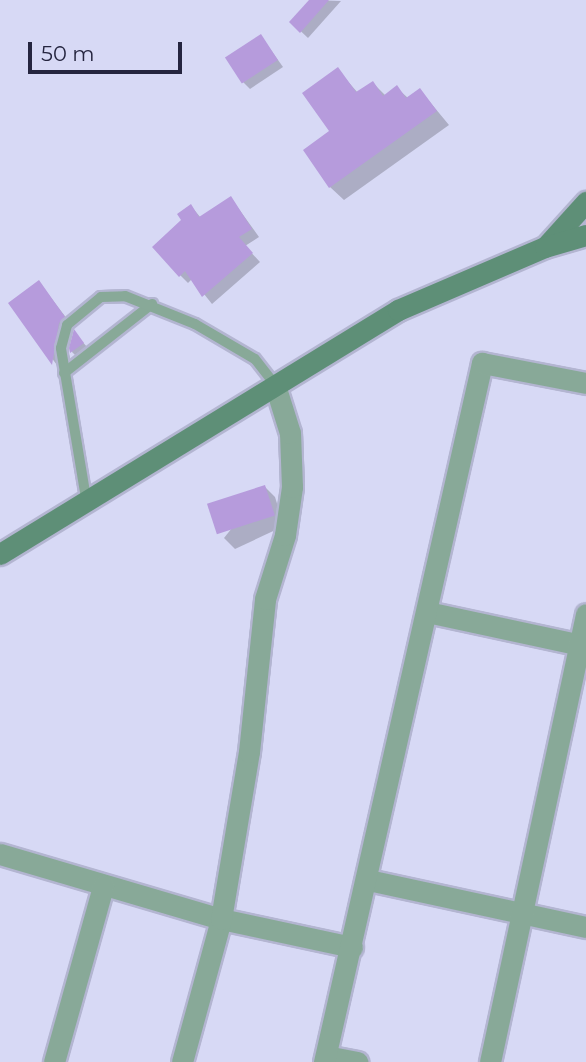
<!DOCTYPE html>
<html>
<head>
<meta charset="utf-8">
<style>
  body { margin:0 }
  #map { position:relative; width:586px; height:1062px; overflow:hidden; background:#d7d9f5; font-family:Montserrat,sans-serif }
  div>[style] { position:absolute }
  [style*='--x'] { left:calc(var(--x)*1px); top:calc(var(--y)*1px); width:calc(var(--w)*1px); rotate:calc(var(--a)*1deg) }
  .shadow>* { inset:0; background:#0003 }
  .building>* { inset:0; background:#b69bdc; transform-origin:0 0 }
  .roads { filter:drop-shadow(2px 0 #b3b5d1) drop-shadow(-2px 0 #b3b5d1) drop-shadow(0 2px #b3b5d1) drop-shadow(0 -2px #b3b5d1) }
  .service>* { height:10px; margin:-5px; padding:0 5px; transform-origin:5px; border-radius:5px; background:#88a998 }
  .minor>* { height:21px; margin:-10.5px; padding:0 10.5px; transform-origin:10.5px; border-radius:10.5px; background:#88a998 }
  .secondary>* { height:21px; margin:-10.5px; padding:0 10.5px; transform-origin:10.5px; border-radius:10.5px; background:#5e8f77 }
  span { translate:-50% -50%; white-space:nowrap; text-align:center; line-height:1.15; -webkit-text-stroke:5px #d7d9f5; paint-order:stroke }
  .scale { position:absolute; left:28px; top:42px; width:154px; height:32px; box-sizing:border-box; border:4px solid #25253f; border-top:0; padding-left:9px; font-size:21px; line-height:24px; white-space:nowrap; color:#25253f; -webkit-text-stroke:5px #d7d9f5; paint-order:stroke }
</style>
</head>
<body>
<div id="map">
  <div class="shadow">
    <div style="clip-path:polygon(311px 0,341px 1px,308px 38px,291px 22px)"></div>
    <div style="clip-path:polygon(261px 36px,283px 67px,250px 89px,243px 82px)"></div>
    <div style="clip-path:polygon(338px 70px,358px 93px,373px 83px,386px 96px,397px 88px,408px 98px,420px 90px,449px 125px,344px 200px,330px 187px)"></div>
    <div style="clip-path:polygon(231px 198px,259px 237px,245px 246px,260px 262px,212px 304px,192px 279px,188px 283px,180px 275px,183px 220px,191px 206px,201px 218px)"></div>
    <div style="clip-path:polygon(39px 282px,74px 328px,63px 373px,10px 303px)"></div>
    <div style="clip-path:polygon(75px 333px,93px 354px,82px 362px,72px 352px)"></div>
    <div style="clip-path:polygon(265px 487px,275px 497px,284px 526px,235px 549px,224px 538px)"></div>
  </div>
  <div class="building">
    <div style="clip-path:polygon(309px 0,329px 0,300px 33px,289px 22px)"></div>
    <div style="left:261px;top:34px;width:31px;height:43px;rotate:57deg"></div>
    <div style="clip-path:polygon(338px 67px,356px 92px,373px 81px,383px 96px,397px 85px,406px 98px,420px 88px,437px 111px,329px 188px,303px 150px,329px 131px,302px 93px)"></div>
    <div style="clip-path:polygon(231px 196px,252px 229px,239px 237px,253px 253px,202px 297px,185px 271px,179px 277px,152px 247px,181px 220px,177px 214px,191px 204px,199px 217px)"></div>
    <div style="clip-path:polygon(39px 280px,65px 317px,59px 323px,52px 365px,8px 303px)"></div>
    <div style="clip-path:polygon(74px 329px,84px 343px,70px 353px,69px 348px)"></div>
    <div style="left:265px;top:485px;width:32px;height:61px;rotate:72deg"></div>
  </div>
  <div class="roads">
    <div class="service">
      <div style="--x:64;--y:373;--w:112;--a:-38.1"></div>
      <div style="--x:86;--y:498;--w:152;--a:-99.5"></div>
      <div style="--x:61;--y:348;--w:24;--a:-75"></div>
      <div style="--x:67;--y:325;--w:44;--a:-39.5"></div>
      <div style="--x:101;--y:297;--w:24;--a:-2"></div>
      <div style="--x:125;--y:296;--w:75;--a:21.8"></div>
      <div style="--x:195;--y:324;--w:69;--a:30.3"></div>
      <div style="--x:255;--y:359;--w:33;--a:52"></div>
    </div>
    <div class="minor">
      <div style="--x:427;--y:612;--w:163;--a:12.1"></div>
      <div style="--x:0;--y:854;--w:230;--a:16.4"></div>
      <div style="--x:221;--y:919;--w:134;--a:12.1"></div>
      <div style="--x:368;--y:880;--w:223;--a:12.2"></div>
      <div style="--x:326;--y:1056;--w:32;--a:11"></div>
      <div style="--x:54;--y:1062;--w:183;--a:-74.4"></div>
      <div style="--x:182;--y:1062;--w:148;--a:-74.7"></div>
      <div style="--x:221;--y:919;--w:169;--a:-80.5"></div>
      <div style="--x:249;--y:752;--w:154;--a:-84"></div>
      <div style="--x:265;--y:599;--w:67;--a:-72.6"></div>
      <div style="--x:285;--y:535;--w:49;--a:-81.7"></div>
      <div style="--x:292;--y:487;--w:54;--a:-92.1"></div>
      <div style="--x:290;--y:433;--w:50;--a:-107.4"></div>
      <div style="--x:324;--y:1062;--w:717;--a:-77.26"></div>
      <div style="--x:482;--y:363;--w:106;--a:10.9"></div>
      <div style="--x:490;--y:1062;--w:458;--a:-77.9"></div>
    </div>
    <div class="secondary">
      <div style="--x:548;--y:244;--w:57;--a:-47.9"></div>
      <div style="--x:0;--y:554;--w:467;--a:-31.5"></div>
      <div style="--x:398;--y:310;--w:160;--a:-23.2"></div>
      <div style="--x:545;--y:247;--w:43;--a:-16.3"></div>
    </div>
  </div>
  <div class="scale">50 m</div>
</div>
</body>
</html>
